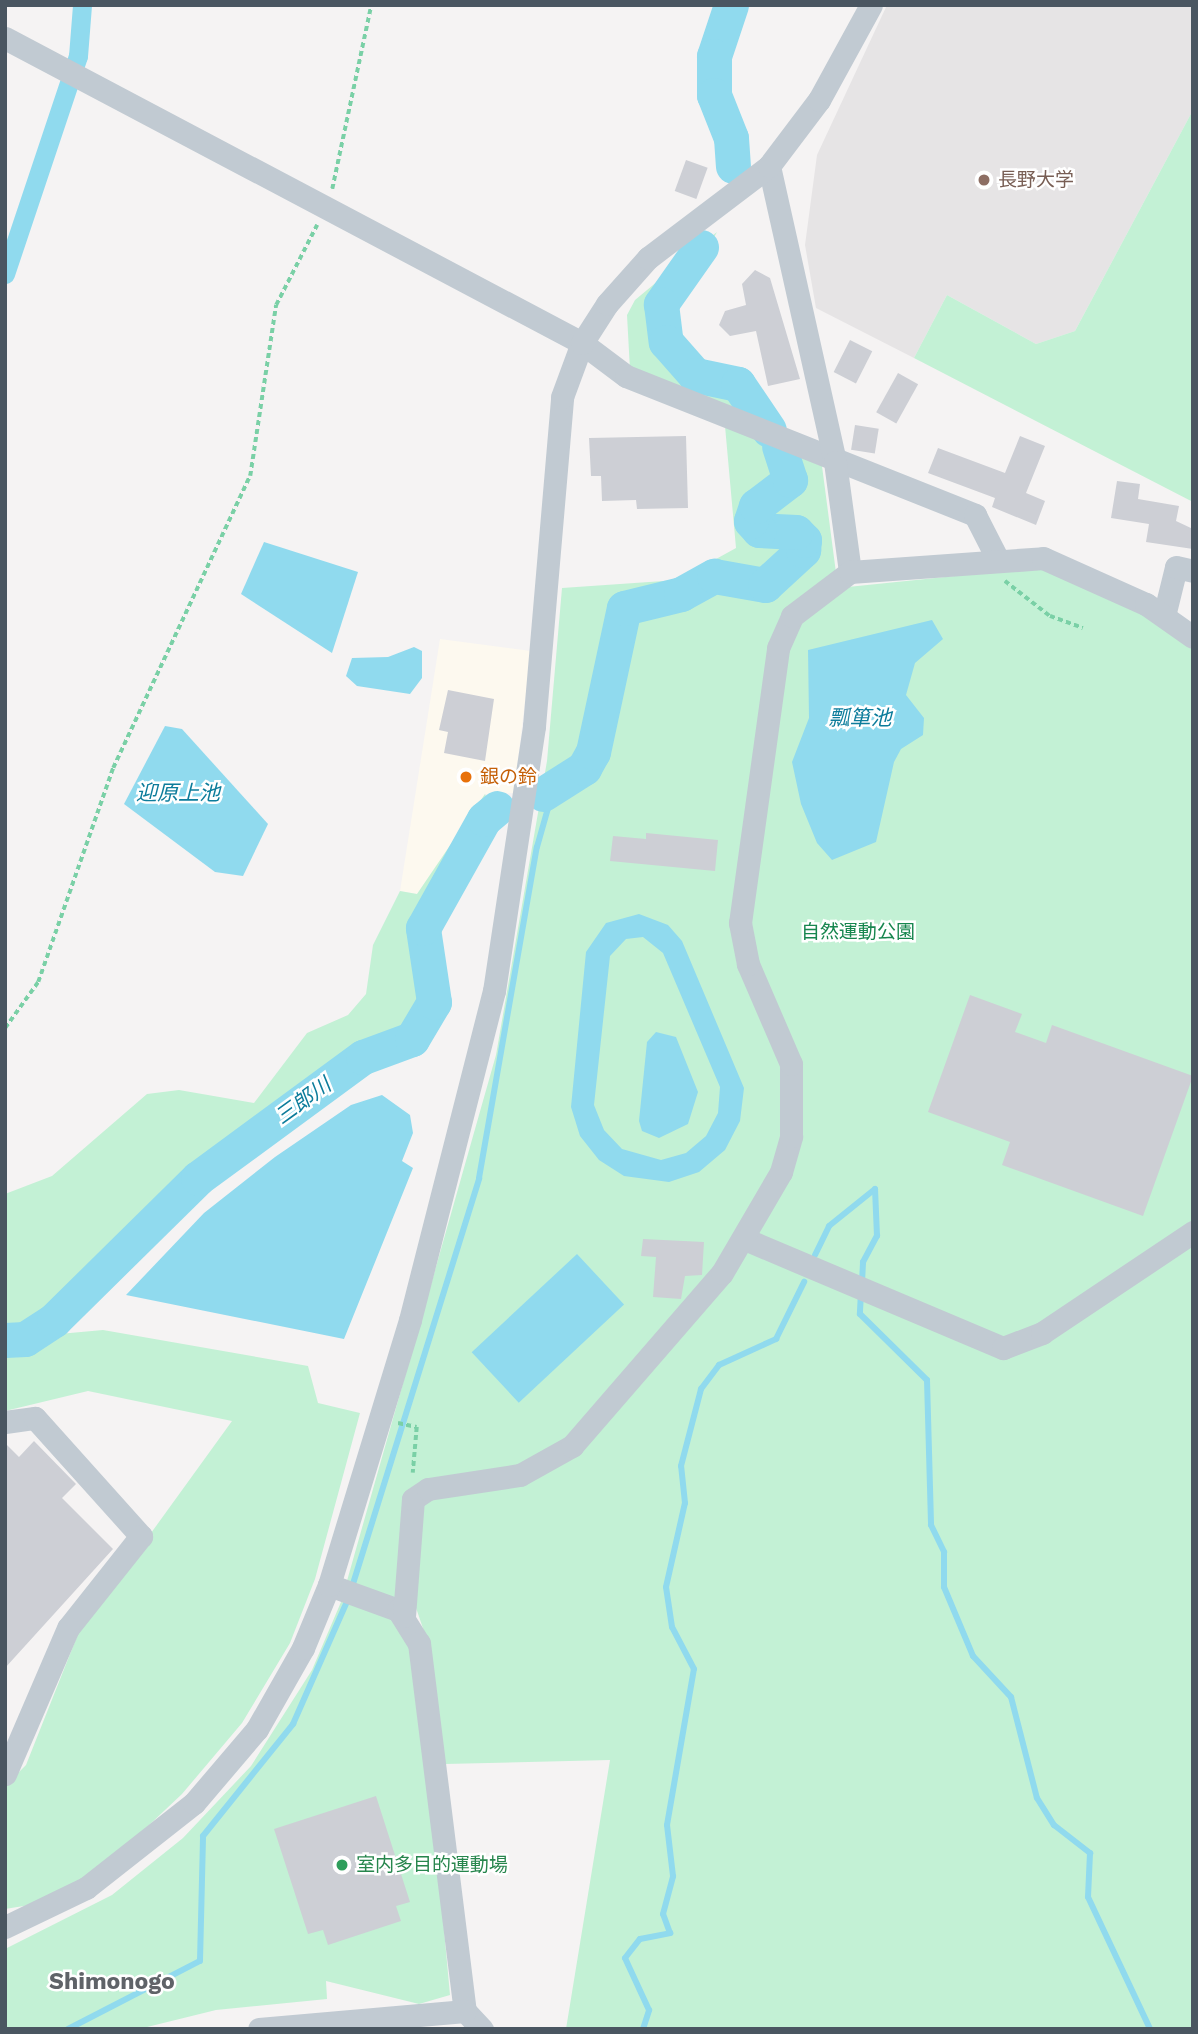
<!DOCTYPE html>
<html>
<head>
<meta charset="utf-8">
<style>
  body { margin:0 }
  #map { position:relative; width:1198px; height:2034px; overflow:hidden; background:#f5f3f3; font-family:"Work Sans","Noto Sans JP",sans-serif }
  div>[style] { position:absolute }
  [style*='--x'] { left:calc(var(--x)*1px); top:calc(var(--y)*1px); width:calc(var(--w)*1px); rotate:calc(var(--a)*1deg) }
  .commercial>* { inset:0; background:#fdf9ef }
  .education>* { inset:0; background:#e6e4e5 }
  .green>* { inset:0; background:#c3f1d5 }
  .water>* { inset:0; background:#90daee; transform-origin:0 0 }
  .stream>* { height:6px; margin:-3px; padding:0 3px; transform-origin:3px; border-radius:3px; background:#90daee }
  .canal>* { height:19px; margin:-9.5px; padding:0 9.5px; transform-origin:9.5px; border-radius:9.5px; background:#90daee }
  .river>* { height:35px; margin:-17.5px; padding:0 17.5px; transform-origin:17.5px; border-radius:17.5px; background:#90daee }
  .building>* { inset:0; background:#cdcfd5; transform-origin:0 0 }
  .path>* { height:3.5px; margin-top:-1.75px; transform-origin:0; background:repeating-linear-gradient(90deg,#7ad0a6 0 5px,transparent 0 8.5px) }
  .minor>* { height:23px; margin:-11.5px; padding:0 11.5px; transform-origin:11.5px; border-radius:11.5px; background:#c1cad2 }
  .dots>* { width:19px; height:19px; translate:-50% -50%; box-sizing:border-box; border:4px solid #fff; border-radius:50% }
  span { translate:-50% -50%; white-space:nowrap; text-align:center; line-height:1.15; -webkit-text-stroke:5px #fff; paint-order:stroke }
  .education-label { font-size:19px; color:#785e54 }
  .left { translate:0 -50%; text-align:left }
  .food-label { font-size:19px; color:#c56008 }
  .park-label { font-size:19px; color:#17864f }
  .leisure-label { font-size:19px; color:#27864d }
  .water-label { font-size:21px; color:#0c7c9b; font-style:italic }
  .quarter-label { font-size:23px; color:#5f6368; font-weight:700 }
  .frame { position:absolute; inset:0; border:7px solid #4a5661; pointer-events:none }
</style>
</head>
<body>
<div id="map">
  <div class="commercial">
    <div style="clip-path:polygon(440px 639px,531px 651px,514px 793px,485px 794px,417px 894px,400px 891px)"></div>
  </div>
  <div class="education">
    <div style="clip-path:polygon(887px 5px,1193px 5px,1193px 110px,1075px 331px,1036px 344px,947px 295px,914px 358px,816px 308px,805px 245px,817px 155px)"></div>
  </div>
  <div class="green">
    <div style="clip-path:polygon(1193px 110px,1193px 502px,914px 358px,947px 295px,1036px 344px,1075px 331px)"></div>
    <div style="clip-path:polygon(717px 232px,667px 321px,685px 359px,742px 373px,780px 432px,630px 370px,627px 315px,635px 300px)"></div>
    <div style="clip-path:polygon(725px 426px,822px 466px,838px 588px,1041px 567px,1141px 612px,1193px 648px,1193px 2029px,566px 2029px,610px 1760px,445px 1764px,429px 1646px,414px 1602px,450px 1995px,419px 2004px,326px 1981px,327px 1999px,216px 2010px,139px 2029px,5px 2029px,5px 1949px,112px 1895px,183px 1838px,251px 1766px,312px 1670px,341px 1602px,496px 1055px,547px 761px,562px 588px,678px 580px,736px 548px)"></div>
    <div style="clip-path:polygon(485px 794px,495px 818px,428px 930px,440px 983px,428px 1028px,205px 1181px,48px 1335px,103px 1330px,308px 1366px,318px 1403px,360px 1413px,315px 1579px,290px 1643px,242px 1723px,182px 1794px,130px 1843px,80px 1880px,30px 1905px,5px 1909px,5px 1786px,26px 1765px,78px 1634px,232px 1421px,88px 1391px,5px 1411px,5px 1194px,52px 1176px,147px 1094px,179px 1090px,254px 1103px,307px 1033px,348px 1015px,366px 994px,373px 945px,400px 891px,417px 894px)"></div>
  </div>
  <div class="water">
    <div style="clip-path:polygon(264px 542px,358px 572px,332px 653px,241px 594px)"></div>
    <div style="clip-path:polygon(932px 620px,943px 639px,915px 663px,906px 695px,924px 718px,923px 735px,901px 749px,894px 762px,876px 842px,832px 860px,817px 843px,801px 804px,792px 762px,809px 718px,808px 650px)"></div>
    <div style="clip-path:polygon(414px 647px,422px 651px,422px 678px,410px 694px,357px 686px,346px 676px,352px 658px,388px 657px)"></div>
    <div style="clip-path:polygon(165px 726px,182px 729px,268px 824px,243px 876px,215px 872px,124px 804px)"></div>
    <div style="clip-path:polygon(evenodd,639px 914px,668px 925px,682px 941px,744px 1088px,740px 1121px,725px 1150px,699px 1172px,669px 1182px,624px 1176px,599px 1160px,580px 1136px,571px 1107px,586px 952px,606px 923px,639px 914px,643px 937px,663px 953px,720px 1087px,718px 1113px,706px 1136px,686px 1153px,661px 1160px,622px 1149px,604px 1130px,594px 1105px,610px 956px,626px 939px,643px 937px)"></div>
    <div style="clip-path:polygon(656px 1032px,676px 1037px,698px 1092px,688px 1124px,659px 1138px,642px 1131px,639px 1121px,647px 1042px)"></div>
    <div style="clip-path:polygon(382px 1095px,410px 1115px,413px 1133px,402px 1161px,413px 1168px,344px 1339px,126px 1295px,204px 1213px,275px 1157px,351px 1105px)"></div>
    <div style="left:577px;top:1254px;width:69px;height:144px;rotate:47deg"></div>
  </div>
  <div class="stream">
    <div style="--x:815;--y:1255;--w:32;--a:-64"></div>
    <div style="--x:829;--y:1226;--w:59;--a:-38.8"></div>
    <div style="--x:862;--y:1282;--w:20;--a:-87"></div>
    <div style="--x:863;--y:1262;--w:30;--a:-62"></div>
    <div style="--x:877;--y:1236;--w:47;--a:-92.4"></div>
    <div style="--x:861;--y:1292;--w:22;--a:93"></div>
    <div style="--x:860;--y:1314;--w:94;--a:44.6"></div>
    <div style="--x:927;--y:1380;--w:145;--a:88.4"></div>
    <div style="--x:931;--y:1525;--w:30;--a:64"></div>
    <div style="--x:944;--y:1552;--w:35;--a:90"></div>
    <div style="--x:944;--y:1587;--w:75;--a:67.2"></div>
    <div style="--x:973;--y:1656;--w:56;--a:47.2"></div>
    <div style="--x:1011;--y:1697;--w:104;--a:75.6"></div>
    <div style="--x:1037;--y:1798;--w:32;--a:58"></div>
    <div style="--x:1054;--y:1825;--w:46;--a:37.9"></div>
    <div style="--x:1090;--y:1853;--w:44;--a:92.6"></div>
    <div style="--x:1088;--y:1897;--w:146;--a:64.8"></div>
    <div style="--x:352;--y:1587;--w:428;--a:-72.7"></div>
    <div style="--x:479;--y:1178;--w:336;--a:-80.1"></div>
    <div style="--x:537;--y:847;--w:62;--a:-74.2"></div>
    <div style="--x:68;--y:2029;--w:148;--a:-27.3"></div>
    <div style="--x:200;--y:1961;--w:125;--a:-88.6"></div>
    <div style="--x:203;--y:1836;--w:144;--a:-51.2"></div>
    <div style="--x:293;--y:1724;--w:139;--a:-66.2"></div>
    <div style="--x:643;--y:2029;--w:20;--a:-72"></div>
    <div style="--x:649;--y:2010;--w:57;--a:-114.8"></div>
    <div style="--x:625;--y:1958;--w:24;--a:-52"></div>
    <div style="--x:640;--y:1939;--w:31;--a:-11"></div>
    <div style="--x:670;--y:1933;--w:20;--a:-110"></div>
    <div style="--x:663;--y:1914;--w:39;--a:-75"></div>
    <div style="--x:673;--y:1876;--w:51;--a:-96.7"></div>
    <div style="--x:667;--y:1825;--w:158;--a:-80.2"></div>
    <div style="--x:694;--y:1669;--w:47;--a:-117.6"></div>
    <div style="--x:672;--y:1627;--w:40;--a:-98.5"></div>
    <div style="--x:666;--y:1587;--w:86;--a:-77.3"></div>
    <div style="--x:685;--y:1503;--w:37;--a:-96"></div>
    <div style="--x:681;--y:1466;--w:80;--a:-75.4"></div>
    <div style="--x:701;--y:1389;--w:30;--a:-53"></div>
    <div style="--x:719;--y:1365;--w:63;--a:-24.5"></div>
    <div style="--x:776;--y:1339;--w:64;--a:-63.8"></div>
  </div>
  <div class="canal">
    <div style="--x:5;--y:274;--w:230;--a:-71.5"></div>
    <div style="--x:78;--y:56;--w:51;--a:-85.5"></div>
  </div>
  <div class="river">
    <div style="--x:731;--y:5;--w:54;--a:108.4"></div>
    <div style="--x:714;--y:56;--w:39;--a:90"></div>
    <div style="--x:714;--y:95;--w:46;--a:68.4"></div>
    <div style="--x:731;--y:138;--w:28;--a:86"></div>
    <div style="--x:701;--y:247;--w:70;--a:125.1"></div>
    <div style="--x:661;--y:304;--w:38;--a:83"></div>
    <div style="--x:666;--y:342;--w:44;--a:48.7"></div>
    <div style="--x:695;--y:375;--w:44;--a:11.8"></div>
    <div style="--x:738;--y:384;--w:55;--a:56"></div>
    <div style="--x:543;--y:794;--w:49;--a:-32.4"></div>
    <div style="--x:584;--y:768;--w:18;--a:-61"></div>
    <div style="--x:593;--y:752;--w:147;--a:-77.9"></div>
    <div style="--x:624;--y:608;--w:59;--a:-13.8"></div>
    <div style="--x:681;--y:594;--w:38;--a:-29"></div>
    <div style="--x:714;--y:576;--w:52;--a:10"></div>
    <div style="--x:765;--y:585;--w:52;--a:-42.6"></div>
    <div style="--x:803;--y:550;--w:10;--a:-84"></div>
    <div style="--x:804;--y:540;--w:11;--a:-135"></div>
    <div style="--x:796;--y:532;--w:37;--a:-177"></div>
    <div style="--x:759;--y:530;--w:12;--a:-132"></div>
    <div style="--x:751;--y:521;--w:16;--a:-72"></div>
    <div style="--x:756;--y:506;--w:43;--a:-37.4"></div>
    <div style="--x:790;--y:480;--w:35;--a:-108"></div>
    <div style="--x:5;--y:1340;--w:20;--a:-3"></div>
    <div style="--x:25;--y:1339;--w:35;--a:-33"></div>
    <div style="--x:54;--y:1320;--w:202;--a:-44.6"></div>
    <div style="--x:198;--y:1178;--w:205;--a:-36.3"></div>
    <div style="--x:363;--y:1057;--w:52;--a:-20.2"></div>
    <div style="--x:412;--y:1039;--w:43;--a:-59.3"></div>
    <div style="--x:434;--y:1002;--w:75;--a:-98.5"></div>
    <div style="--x:423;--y:928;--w:125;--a:-60.8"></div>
    <div style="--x:484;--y:819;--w:17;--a:-40"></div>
  </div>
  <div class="building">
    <div style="left:686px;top:160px;width:23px;height:33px;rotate:20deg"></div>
    <div style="clip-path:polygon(755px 270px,770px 278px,800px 379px,768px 386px,756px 331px,730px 336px,719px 325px,725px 311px,746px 305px,742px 284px)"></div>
    <div style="left:850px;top:340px;width:25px;height:36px;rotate:27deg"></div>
    <div style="left:898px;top:373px;width:23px;height:45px;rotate:29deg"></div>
    <div style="left:855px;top:425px;width:24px;height:25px;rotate:9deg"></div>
    <div style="clip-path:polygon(686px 436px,688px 508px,637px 509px,636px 500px,602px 501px,601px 476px,591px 476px,589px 438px)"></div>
    <div style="clip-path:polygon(1020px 436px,1045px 446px,1026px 493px,1045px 501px,1036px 525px,992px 507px,995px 498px,928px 473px,938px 448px,1005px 473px)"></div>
    <div style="clip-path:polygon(1117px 481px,1140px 484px,1138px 499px,1179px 506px,1176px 521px,1193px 529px,1193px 549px,1146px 542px,1149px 524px,1111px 518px)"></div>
    <div style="clip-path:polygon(448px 690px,494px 699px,485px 761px,444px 753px,448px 732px,439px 730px)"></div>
    <div style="clip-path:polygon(646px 833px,718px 840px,715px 871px,610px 861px,613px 836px,646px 839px)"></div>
    <div style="clip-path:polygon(970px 995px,1022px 1014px,1015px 1032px,1046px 1043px,1052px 1025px,1193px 1076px,1143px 1216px,1002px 1165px,1010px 1142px,928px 1112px)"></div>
    <div style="clip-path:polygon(643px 1239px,704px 1242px,702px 1275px,685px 1276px,681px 1299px,653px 1297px,656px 1257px,641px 1256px)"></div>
    <div style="clip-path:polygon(34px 1441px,76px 1484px,62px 1498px,113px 1549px,5px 1668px,5px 1443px,19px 1457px)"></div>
    <div style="clip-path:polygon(376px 1796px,410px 1902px,396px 1906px,401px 1921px,328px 1945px,323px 1930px,308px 1934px,274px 1829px)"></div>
  </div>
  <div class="path">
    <div style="--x:332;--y:189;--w:188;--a:-78"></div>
    <div style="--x:1005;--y:581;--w:57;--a:37.9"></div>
    <div style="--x:1050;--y:616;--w:35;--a:20"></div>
    <div style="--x:5;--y:1028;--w:57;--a:-54.3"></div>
    <div style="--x:38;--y:982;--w:227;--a:-70.7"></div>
    <div style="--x:113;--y:768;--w:323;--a:-64.9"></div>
    <div style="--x:250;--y:476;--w:173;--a:-81.4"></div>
    <div style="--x:276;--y:305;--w:90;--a:-62.9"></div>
    <div style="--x:398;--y:1423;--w:19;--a:12"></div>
    <div style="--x:417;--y:1427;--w:46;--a:95"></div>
  </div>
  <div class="minor">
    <div style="--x:5;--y:38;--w:653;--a:27.86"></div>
    <div style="--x:582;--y:343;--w:55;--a:36.9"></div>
    <div style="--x:626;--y:376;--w:376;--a:21.7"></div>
    <div style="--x:975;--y:515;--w:48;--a:62.9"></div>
    <div style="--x:769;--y:166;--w:303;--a:77.4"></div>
    <div style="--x:835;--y:462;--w:111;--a:82.2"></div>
    <div style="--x:1164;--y:616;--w:50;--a:-76.2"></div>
    <div style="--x:1176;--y:567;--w:17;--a:13"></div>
    <div style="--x:747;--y:1240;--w:278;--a:22.9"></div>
    <div style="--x:1003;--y:1348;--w:42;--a:-21"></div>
    <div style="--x:1042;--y:1333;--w:182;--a:-33.8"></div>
    <div style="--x:5;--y:1422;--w:30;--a:-8"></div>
    <div style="--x:35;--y:1418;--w:159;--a:48.1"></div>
    <div style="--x:141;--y:1536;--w:117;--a:128.4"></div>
    <div style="--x:68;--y:1628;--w:159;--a:113.3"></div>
    <div style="--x:329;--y:1585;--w:73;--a:19.9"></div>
    <div style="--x:398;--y:1610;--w:39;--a:58"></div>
    <div style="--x:419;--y:1643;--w:371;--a:82.9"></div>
    <div style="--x:465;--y:2011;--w:25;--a:47"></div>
    <div style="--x:404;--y:1616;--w:117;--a:-85.6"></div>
    <div style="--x:413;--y:1499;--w:18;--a:-34"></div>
    <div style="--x:428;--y:1489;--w:93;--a:-8.7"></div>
    <div style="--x:520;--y:1475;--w:60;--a:-29.1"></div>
    <div style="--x:572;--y:1446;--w:229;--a:-49.1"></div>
    <div style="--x:722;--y:1273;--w:117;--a:-59.7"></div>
    <div style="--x:781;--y:1172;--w:37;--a:-74"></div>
    <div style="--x:791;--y:1136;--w:72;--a:-90"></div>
    <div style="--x:791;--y:1064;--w:109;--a:-113.3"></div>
    <div style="--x:748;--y:964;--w:42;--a:-101"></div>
    <div style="--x:740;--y:923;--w:278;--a:-82.1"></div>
    <div style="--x:778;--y:648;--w:35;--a:-66"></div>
    <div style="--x:792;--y:616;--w:73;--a:-37.2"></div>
    <div style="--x:850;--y:572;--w:194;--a:-4.1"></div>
    <div style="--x:1043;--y:558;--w:113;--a:24.1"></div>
    <div style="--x:1146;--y:604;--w:57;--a:35.1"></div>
    <div style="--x:5;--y:1927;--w:90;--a:-25.7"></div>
    <div style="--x:86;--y:1888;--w:137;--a:-38.2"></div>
    <div style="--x:194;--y:1803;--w:97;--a:-49.6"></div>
    <div style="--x:257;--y:1729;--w:93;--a:-60.4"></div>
    <div style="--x:303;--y:1648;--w:68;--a:-67.6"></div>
    <div style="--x:329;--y:1585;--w:277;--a:-73"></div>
    <div style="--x:410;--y:1320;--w:340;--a:-75.7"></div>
    <div style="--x:494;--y:991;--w:268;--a:-81.4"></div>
    <div style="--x:534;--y:726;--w:330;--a:-85.1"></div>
    <div style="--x:562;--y:397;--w:58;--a:-69.7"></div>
    <div style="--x:582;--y:343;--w:46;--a:-57.3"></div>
    <div style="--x:607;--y:304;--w:62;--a:-48.3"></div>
    <div style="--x:648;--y:258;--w:152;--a:-37.2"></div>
    <div style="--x:769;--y:166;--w:83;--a:-52.9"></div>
    <div style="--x:819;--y:100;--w:108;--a:-61.3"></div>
    <div style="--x:259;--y:2029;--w:207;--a:-5"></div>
  </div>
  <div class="dots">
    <div style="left:984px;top:180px;background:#8d6e63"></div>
    <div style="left:466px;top:777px;background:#e8710a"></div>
    <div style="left:342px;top:1865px;background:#2e9e5b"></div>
  </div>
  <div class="education-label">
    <span class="left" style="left:998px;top:180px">長野大学</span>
  </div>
  <div class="food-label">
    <span class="left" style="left:480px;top:777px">銀の鈴</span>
  </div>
  <div class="park-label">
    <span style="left:858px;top:932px">自然運動公園</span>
  </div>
  <div class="leisure-label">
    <span class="left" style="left:356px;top:1865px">室内多目的運動場</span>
  </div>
  <div class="water-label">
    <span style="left:860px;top:718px">瓢箪池</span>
    <span style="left:178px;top:793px">迎原上池</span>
    <span style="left:303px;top:1101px;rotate:-36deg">三郎川</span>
  </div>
  <div class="quarter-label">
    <span style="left:112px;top:1982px">Shimonogo</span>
  </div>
  <div class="frame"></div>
</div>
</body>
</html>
